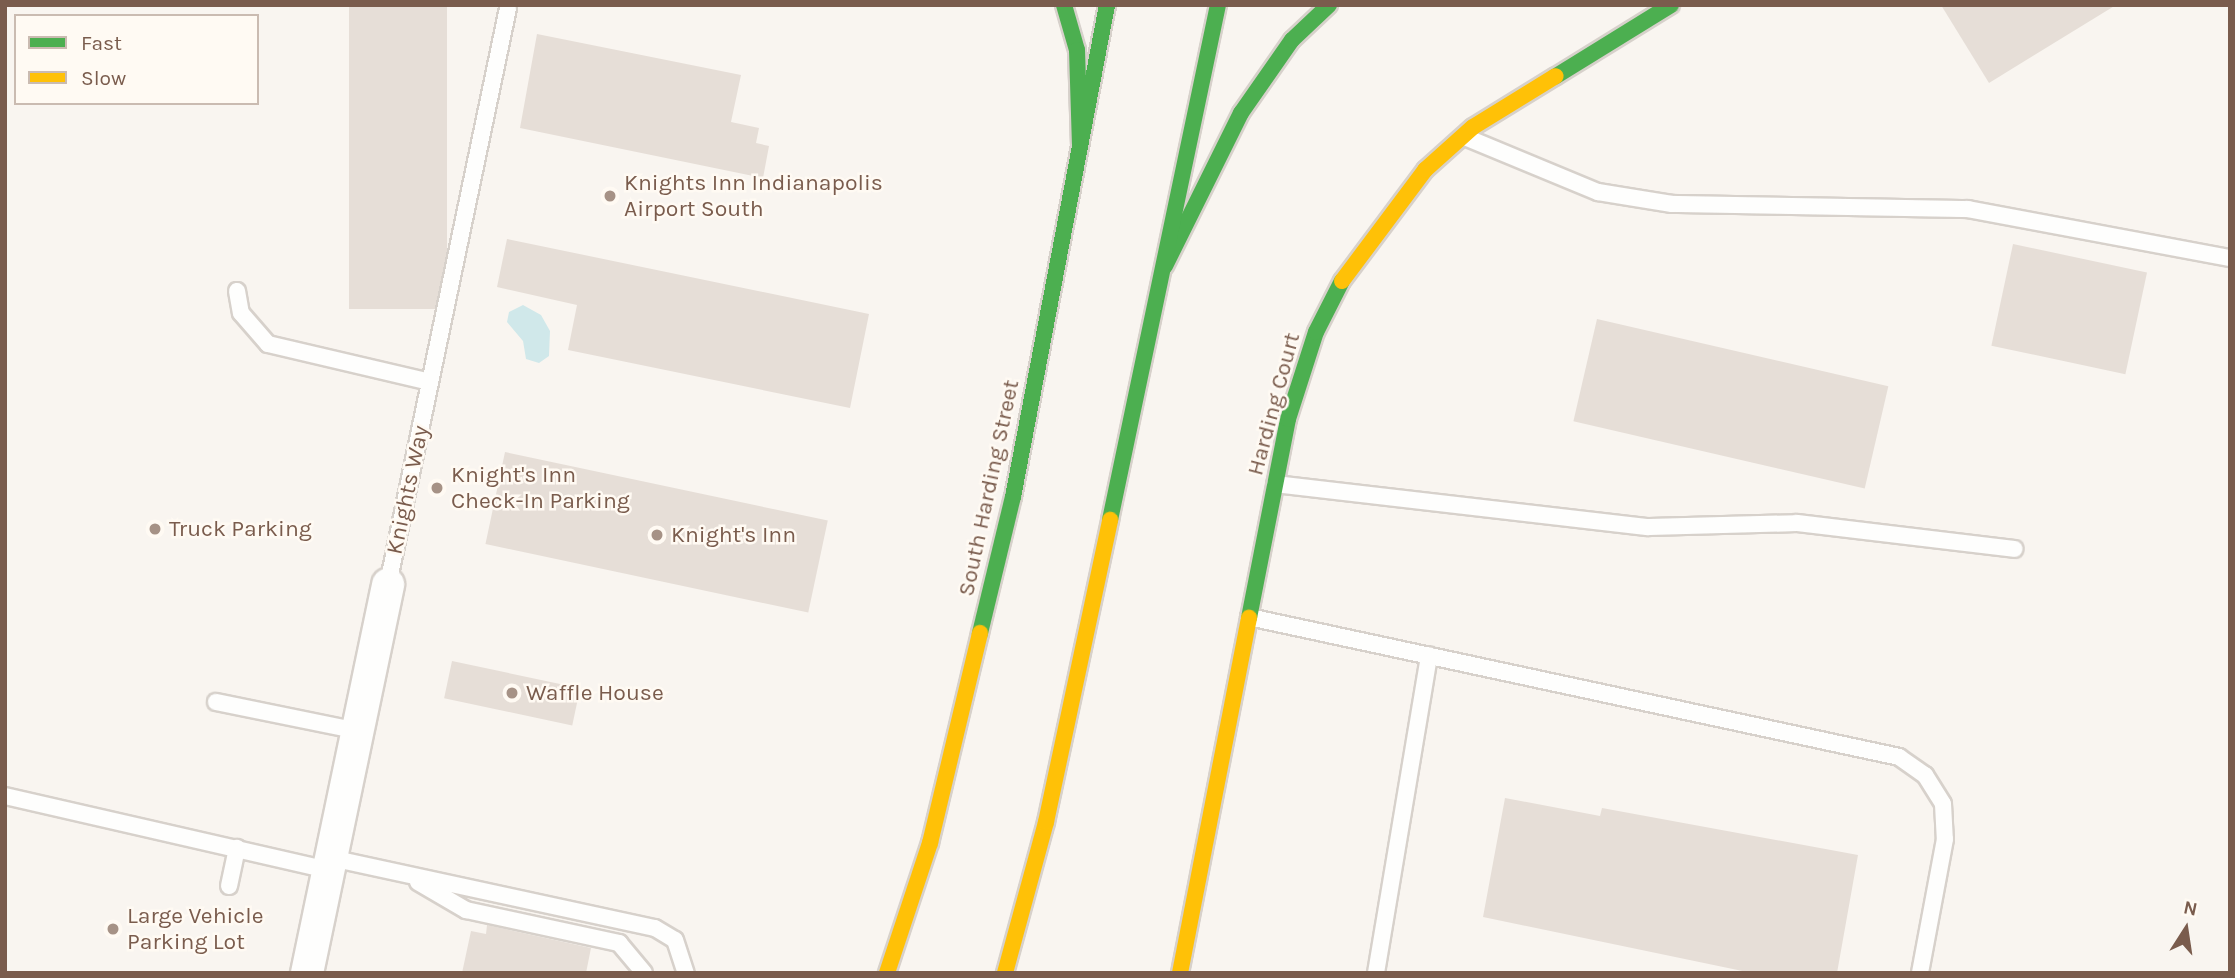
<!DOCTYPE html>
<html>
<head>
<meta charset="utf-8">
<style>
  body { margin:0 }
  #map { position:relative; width:2235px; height:978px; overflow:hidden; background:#f9f5f0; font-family:Karla,sans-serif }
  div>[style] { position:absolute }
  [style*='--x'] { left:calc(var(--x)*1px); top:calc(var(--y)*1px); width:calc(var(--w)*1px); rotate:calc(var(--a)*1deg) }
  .water>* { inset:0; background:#d0e8ea }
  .building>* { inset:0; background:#e6ded7; transform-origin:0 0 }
  .roads { filter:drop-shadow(2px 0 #d7d1cb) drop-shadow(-2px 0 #d7d1cb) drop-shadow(0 2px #d7d1cb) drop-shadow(0 -2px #d7d1cb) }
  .lane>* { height:16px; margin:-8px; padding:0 8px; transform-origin:8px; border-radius:8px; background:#fefefd }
  .street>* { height:32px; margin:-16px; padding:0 16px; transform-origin:16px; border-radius:16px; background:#fefefd }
  .fast>* { height:16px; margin:-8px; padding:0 8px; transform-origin:8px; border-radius:8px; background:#4caf50 }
  .slow>* { height:16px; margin:-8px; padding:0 8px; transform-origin:8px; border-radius:8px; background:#ffc107 }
  .dots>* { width:19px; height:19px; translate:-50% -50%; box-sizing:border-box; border:4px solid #fffaf3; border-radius:50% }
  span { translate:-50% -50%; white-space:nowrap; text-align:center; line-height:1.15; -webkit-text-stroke:5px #fffaf3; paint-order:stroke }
  .poi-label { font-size:23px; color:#7a5c4d }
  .left { translate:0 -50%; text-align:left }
  .street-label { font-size:23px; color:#7a5c4d }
  .frame { position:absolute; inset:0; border:7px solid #7a5c4d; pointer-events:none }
  .legend { position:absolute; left:14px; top:14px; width:245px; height:91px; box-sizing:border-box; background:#fffaf3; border:2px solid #cabbb1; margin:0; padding:9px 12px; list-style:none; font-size:21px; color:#7a5c4d }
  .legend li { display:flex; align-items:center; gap:14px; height:35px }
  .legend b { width:35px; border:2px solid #cabbb1 }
  .north { position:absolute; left:2151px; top:894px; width:70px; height:70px; -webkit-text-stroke:5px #fffaf3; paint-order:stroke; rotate:12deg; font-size:19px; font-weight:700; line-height:28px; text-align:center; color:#7a5c4d }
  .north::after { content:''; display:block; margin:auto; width:24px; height:32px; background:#7a5c4d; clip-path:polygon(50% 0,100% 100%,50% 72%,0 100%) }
</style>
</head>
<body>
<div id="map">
  <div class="water">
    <div style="clip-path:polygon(523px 305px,541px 315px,550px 331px,549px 356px,539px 363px,526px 359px,523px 341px,507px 322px,509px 312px)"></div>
  </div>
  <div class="building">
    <div style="left:349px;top:5px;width:98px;height:304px"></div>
    <div style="clip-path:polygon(1941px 5px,2116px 5px,1989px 83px)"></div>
    <div style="clip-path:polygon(537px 34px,741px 75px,731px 122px,759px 128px,756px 143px,769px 146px,763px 178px,520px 128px)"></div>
    <div style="clip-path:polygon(507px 239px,869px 314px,850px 408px,568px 350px,577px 305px,497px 287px)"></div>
    <div style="left:2013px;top:244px;width:137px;height:104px;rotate:12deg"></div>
    <div style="left:1597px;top:319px;width:299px;height:105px;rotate:13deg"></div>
    <div style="left:505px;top:452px;width:330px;height:94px;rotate:12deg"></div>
    <div style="left:452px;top:661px;width:131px;height:38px;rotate:12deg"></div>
    <div style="clip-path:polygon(1505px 798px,1600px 816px,1602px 808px,1858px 855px,1837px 973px,1752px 973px,1483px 917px)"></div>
    <div style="clip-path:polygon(487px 925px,591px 948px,586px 973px,462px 973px,471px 931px,486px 934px)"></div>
  </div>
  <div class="roads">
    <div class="lane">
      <div style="--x:1465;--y:137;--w:144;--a:22.5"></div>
      <div style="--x:1598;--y:192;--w:75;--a:9.2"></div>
      <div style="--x:1672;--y:204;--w:296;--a:1"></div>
      <div style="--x:1968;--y:209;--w:267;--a:10.6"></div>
      <div style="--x:237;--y:291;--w:22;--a:80"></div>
      <div style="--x:241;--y:313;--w:41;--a:48.9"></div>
      <div style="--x:268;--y:344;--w:166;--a:13.2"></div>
      <div style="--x:1275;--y:484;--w:376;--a:6.6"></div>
      <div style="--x:1649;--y:527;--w:148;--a:-1.5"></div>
      <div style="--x:1797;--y:523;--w:219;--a:6.8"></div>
      <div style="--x:388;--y:584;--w:588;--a:-78.23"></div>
      <div style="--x:1249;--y:617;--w:665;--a:12.15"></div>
      <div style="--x:1899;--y:757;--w:32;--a:35"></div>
      <div style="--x:1925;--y:775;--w:34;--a:58"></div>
      <div style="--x:1943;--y:804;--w:35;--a:87"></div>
      <div style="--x:1945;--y:839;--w:136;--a:100.6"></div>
      <div style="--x:216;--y:702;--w:145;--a:11.5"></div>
      <div style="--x:5;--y:796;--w:332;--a:12.9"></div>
      <div style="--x:331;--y:858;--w:331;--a:12.2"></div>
      <div style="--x:655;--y:928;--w:23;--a:31"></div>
      <div style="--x:675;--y:940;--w:35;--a:72"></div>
      <div style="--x:418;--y:882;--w:56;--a:30.3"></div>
      <div style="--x:466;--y:910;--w:157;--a:12.2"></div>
      <div style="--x:619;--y:943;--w:39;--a:50"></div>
      <div style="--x:229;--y:886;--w:39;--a:-78"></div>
      <div style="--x:1376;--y:973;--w:322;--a:-80.5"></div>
    </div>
    <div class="street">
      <div style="--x:307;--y:973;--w:397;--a:-78.2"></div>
    </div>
    <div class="fast">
      <div style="--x:1064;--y:5;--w:47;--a:73.9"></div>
      <div style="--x:1077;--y:50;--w:94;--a:88.2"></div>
      <div style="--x:1556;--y:76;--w:135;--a:-31.7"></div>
      <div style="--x:1165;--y:266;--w:171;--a:-63.6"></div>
      <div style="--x:1241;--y:113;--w:89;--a:-55.1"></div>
      <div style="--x:1292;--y:40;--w:51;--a:-43.4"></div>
      <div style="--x:1110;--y:520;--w:526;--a:-78.16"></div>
      <div style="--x:1249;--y:618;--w:203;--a:-78.9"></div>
      <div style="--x:1288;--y:419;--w:91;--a:-72.2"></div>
      <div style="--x:1316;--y:332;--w:57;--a:-63"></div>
      <div style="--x:980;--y:633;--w:140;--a:-76.4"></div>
      <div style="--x:1013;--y:497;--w:501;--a:-79.18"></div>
    </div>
    <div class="slow">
      <div style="--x:1342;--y:281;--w:139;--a:-53.2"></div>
      <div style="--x:1425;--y:170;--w:64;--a:-41.9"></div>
      <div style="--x:1473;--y:127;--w:97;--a:-31.6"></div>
      <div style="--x:887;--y:973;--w:137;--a:-71.7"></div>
      <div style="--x:930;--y:843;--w:216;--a:-76.6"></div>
      <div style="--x:1005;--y:973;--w:156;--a:-74.8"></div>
      <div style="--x:1046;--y:822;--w:309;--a:-78"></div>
      <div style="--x:1180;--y:973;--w:362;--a:-79"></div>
    </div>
  </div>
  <div class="dots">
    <div style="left:610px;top:196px;background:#a69286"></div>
    <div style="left:437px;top:488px;background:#a69286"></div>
    <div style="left:155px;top:529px;background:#a69286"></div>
    <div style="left:657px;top:535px;background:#a69286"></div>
    <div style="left:512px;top:693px;background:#a69286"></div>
    <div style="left:113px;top:929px;background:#a69286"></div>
  </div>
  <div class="poi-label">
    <span class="left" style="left:624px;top:196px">Knights Inn Indianapolis<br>Airport South</span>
    <span class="left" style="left:451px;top:488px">Knight's Inn<br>Check-In Parking</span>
    <span class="left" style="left:169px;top:529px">Truck Parking</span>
    <span class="left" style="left:671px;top:535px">Knight's Inn</span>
    <span class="left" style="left:526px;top:693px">Waffle House</span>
    <span class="left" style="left:127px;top:929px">Large Vehicle<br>Parking Lot</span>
  </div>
  <div class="street-label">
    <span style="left:1274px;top:404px;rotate:-75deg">Harding Court</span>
    <span style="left:989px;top:488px;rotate:-78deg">South Harding Street</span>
    <span style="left:408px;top:490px;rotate:-78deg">Knights Way</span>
  </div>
  <div class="frame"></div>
  <ul class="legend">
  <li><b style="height:9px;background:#4caf50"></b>Fast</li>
  <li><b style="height:9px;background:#ffc107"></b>Slow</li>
  </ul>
  <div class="north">N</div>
</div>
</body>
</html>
